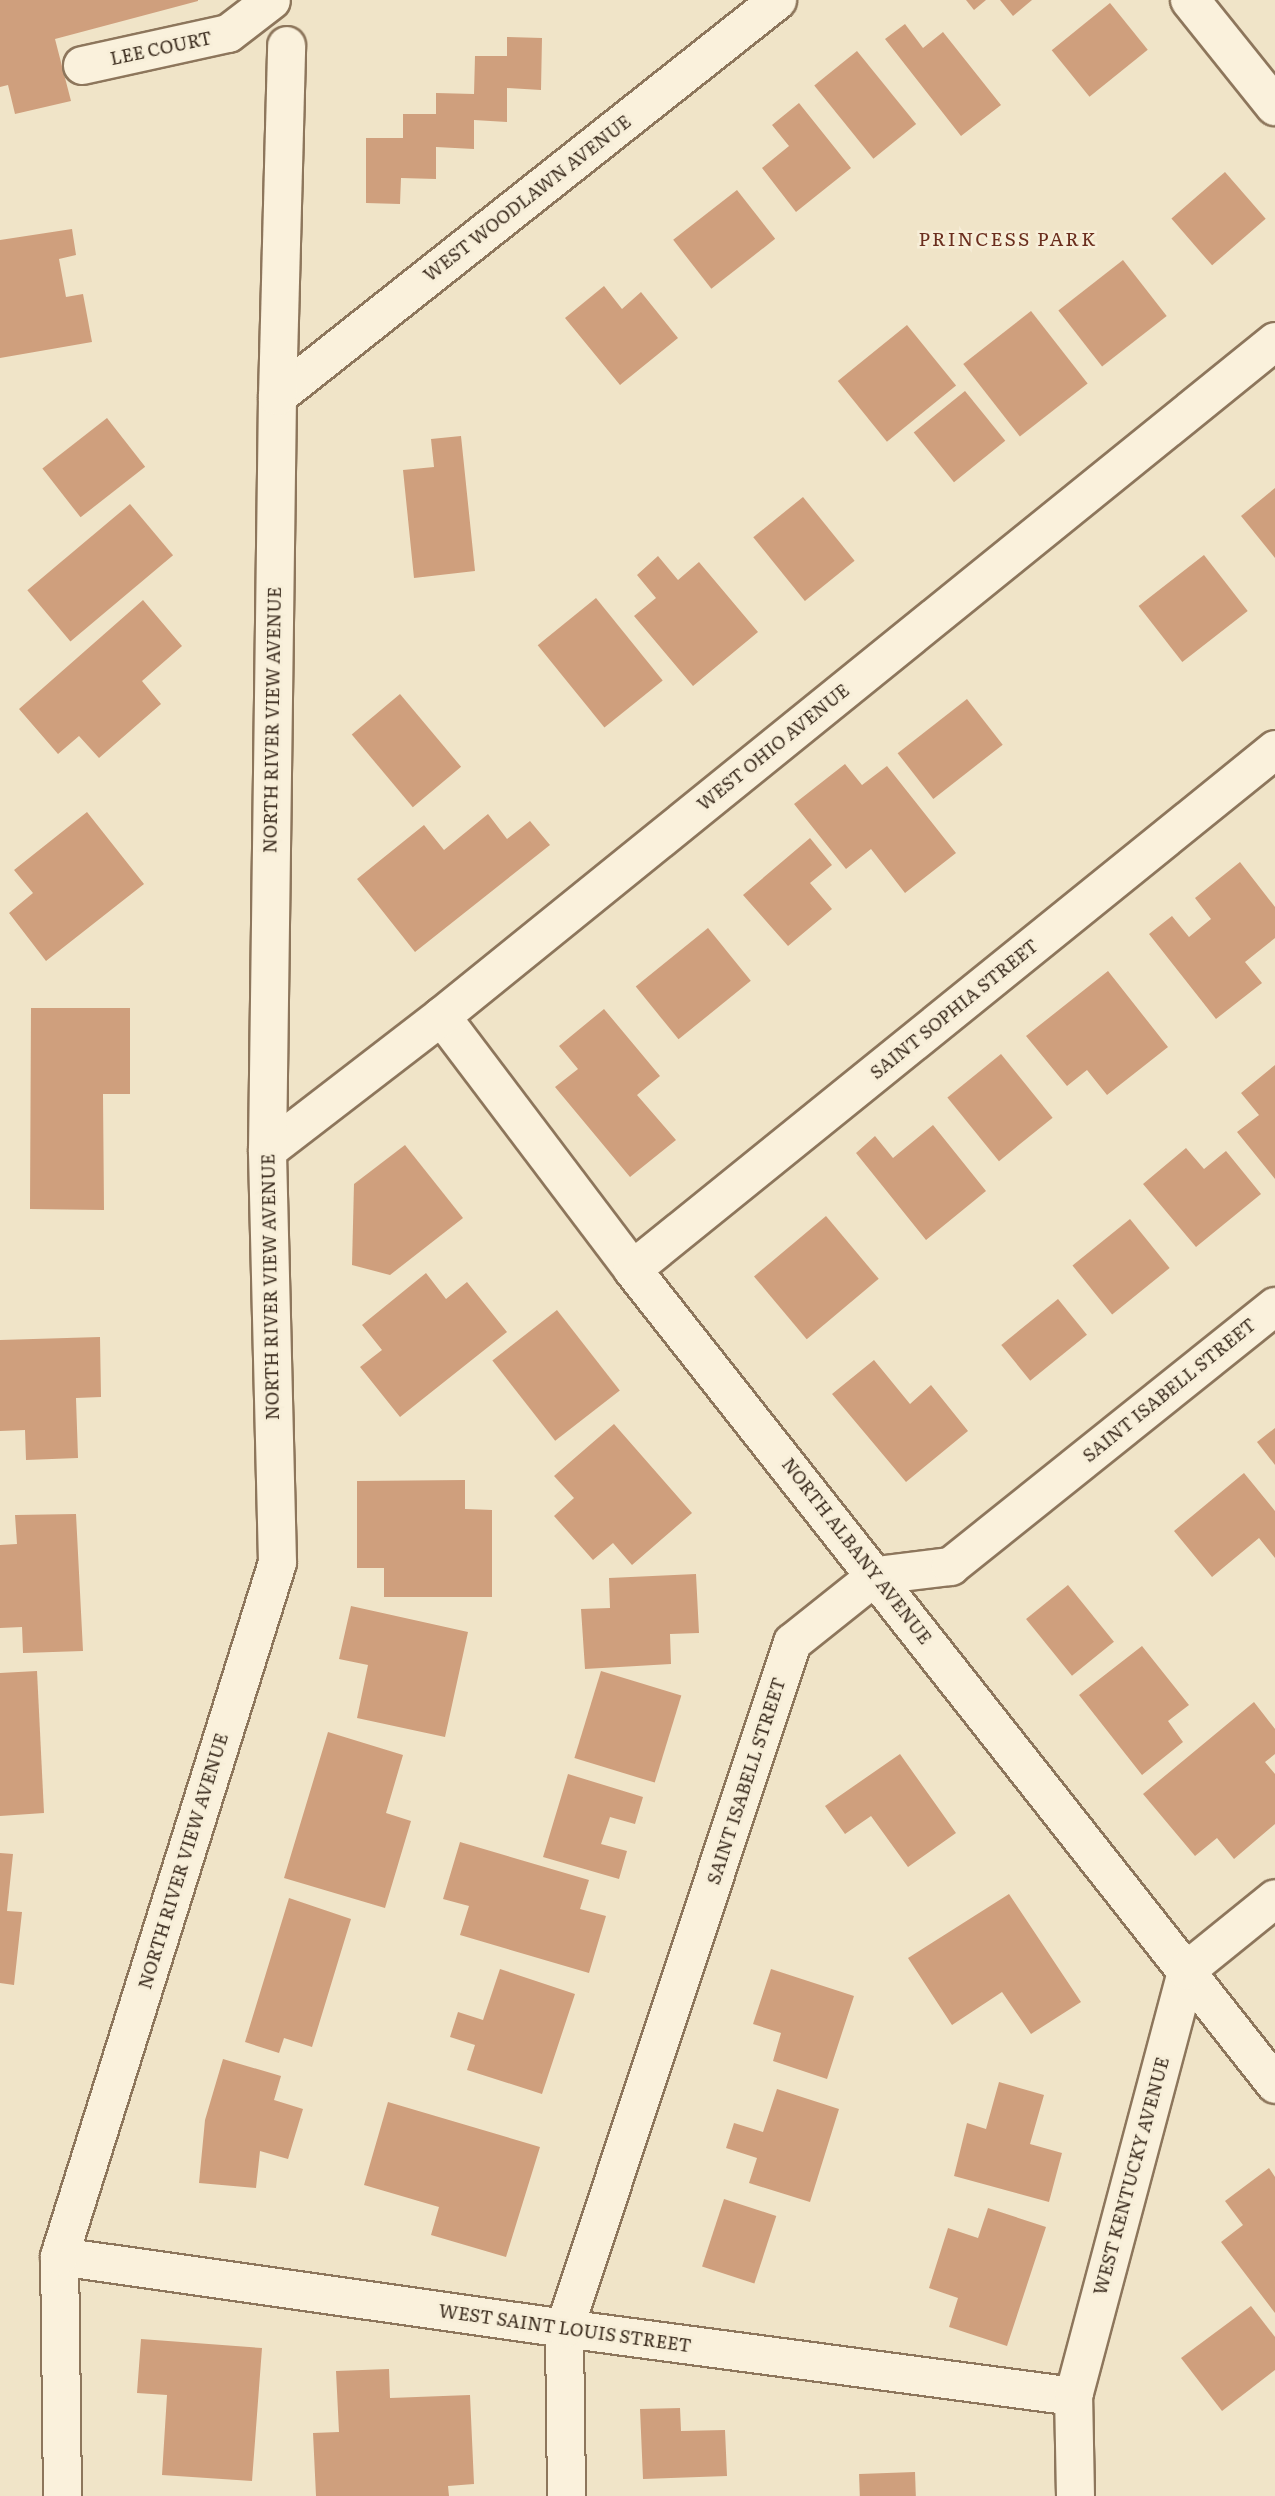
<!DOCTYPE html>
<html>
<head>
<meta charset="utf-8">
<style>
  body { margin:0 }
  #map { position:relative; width:1275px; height:2496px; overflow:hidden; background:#f0e4c8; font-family:Literata,serif }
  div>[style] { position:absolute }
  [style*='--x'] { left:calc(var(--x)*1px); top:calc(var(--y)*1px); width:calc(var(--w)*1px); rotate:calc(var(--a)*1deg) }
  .building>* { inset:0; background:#cf9f7d; transform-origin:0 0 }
  .roads { filter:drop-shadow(2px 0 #8d765c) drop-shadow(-2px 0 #8d765c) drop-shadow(0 2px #8d765c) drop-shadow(0 -2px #8d765c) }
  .street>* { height:37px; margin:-18.5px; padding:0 18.5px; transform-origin:18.5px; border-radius:18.5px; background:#faf1dc }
  .secondary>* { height:38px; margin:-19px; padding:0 19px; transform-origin:19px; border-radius:19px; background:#faf1dc }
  span { translate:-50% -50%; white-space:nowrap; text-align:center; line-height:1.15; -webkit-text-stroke:5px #f7eed8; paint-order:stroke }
  .street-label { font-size:18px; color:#3d2e20 }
  .neighbourhood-label { font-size:19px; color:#6b2e1e; letter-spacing:2px }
</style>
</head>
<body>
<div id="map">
  <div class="building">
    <div style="clip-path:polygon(0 0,198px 0,198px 1px,55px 39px,71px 101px,15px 114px,8px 85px,0 87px)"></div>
    <div style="clip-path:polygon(966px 0,986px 0,974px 10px)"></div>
    <div style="clip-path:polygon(1000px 0,1032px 0,1013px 16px)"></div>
    <div style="left:1110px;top:3px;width:60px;height:75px;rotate:51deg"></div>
    <div style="clip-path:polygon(905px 24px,923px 48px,943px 32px,1001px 105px,961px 136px,885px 39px)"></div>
    <div style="clip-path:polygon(507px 37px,542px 38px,541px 90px,507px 88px,507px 122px,474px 120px,474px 149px,436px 147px,436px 179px,401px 178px,400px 204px,366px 203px,366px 138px,403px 138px,403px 114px,436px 114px,436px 93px,474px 94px,475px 56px,507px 56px)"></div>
    <div style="left:857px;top:51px;width:94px;height:55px;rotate:51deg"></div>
    <div style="clip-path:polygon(799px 103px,851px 168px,796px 212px,762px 168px,789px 146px,772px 125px)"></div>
    <div style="left:1225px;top:172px;width:62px;height:71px;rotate:49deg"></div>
    <div style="left:737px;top:190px;width:62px;height:81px;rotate:52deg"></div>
    <div style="clip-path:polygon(72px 229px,76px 255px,59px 259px,66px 297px,83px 294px,92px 342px,0 358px,0 240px)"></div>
    <div style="left:1123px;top:260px;width:71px;height:82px;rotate:52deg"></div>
    <div style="clip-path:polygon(604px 286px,622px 309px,641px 292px,678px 338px,620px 385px,565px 318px)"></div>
    <div style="left:1031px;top:311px;width:92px;height:86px;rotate:52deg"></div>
    <div style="left:907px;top:325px;width:78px;height:89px;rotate:51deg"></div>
    <div style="left:965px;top:391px;width:64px;height:66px;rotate:51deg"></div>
    <div style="left:107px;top:418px;width:62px;height:82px;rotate:52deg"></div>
    <div style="clip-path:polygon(461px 436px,475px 571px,414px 578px,403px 470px,434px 467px,431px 439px)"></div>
    <div style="clip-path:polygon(1275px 488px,1275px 558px,1241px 516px)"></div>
    <div style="left:803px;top:497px;width:82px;height:64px;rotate:51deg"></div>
    <div style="left:130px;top:504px;width:67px;height:134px;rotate:50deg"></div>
    <div style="left:1204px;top:555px;width:71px;height:83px;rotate:52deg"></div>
    <div style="clip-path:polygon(658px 556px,678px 580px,699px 562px,758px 632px,693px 686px,634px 616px,656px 598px,637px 575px)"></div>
    <div style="left:596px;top:598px;width:106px;height:75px;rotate:51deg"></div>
    <div style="clip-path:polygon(143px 600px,182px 646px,142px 681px,161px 704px,99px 758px,79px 736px,58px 754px,19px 709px)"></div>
    <div style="left:400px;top:694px;width:95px;height:63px;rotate:50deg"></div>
    <div style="left:967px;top:699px;width:58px;height:88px;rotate:52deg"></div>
    <div style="clip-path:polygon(845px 764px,862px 785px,887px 766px,956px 853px,905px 893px,871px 849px,846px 869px,794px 804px)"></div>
    <div style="clip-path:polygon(87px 812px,144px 884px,46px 961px,9px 913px,33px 893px,14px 870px)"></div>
    <div style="clip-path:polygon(488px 814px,507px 839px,530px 821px,550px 845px,415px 952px,357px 879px,424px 825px,444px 850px)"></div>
    <div style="clip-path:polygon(810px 838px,832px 865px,810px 883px,832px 909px,788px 946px,743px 895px)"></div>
    <div style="clip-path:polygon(1240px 862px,1275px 907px,1275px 938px,1245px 962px,1262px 983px,1216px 1019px,1149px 934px,1172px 916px,1189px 937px,1211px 919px,1195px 898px)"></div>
    <div style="left:708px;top:928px;width:68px;height:93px;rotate:51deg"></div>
    <div style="clip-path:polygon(1108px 971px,1168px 1047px,1107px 1095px,1087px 1070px,1067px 1086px,1026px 1036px)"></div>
    <div style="clip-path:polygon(31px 1008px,130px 1008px,130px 1094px,103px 1094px,104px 1210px,30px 1209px)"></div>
    <div style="clip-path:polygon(604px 1009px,660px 1076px,637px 1095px,676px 1140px,630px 1177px,555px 1087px,578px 1069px,559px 1046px)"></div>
    <div style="left:1001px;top:1054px;width:82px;height:69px;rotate:51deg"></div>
    <div style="clip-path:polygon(1275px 1065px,1275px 1179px,1237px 1132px,1259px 1115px,1241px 1093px)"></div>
    <div style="clip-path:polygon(933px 1125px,986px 1191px,926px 1240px,856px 1153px,875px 1136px,893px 1158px)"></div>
    <div style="clip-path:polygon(405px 1145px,463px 1218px,390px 1275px,352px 1265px,354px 1184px)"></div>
    <div style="clip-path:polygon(1186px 1148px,1204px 1169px,1226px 1151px,1261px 1194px,1196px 1247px,1143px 1184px)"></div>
    <div style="left:826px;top:1216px;width:82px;height:94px;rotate:50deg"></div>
    <div style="left:1130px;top:1219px;width:63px;height:74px;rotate:51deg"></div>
    <div style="clip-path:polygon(426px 1273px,446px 1299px,467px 1282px,507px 1332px,400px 1417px,360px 1367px,382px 1350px,362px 1325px)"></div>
    <div style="left:1058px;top:1299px;width:46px;height:73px;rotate:51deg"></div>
    <div style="left:557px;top:1310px;width:102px;height:82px;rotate:52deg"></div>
    <div style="clip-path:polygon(100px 1337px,101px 1397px,76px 1398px,78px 1458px,26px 1460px,25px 1430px,0 1431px,0 1340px)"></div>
    <div style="clip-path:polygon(874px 1360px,910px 1404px,931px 1385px,968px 1431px,906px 1482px,832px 1394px)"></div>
    <div style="clip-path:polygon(614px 1424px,692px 1513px,632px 1565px,613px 1543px,593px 1560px,554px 1516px,574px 1498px,554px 1476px)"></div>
    <div style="clip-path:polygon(1275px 1428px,1275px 1465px,1257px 1442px)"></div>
    <div style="clip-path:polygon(1244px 1473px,1275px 1511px,1275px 1558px,1259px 1538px,1212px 1577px,1174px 1531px)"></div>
    <div style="clip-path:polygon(465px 1480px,465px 1509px,492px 1510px,492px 1597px,384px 1597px,384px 1568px,357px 1568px,357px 1481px)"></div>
    <div style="clip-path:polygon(76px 1514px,83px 1651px,23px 1653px,22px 1627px,0 1628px,0 1545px,17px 1544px,15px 1515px)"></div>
    <div style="clip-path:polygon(696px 1574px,699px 1633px,670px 1634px,671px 1664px,585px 1669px,581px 1609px,610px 1608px,609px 1578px)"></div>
    <div style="left:1068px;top:1585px;width:73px;height:54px;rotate:51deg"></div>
    <div style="clip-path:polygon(351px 1606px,468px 1632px,445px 1737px,357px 1718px,368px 1665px,339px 1659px)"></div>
    <div style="clip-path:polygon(1142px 1646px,1189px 1705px,1168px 1721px,1183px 1742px,1142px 1775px,1079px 1695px)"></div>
    <div style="clip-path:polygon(37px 1671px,44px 1813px,0 1816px,0 1673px)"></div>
    <div style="left:601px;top:1671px;width:84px;height:91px;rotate:17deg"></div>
    <div style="clip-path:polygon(1254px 1702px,1275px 1729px,1275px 1754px,1265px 1762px,1275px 1774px,1275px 1824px,1234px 1859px,1217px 1838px,1195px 1856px,1143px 1794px)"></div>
    <div style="clip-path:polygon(328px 1732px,403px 1755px,386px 1813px,411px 1821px,385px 1908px,284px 1878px)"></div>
    <div style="clip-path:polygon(900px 1754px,956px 1833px,908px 1867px,871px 1816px,845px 1834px,825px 1806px)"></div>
    <div style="clip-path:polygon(568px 1774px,643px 1797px,635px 1824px,610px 1817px,601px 1844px,627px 1851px,619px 1879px,543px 1857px)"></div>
    <div style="clip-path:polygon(460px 1842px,589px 1880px,580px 1909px,606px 1916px,589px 1973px,460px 1935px,469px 1906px,443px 1899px)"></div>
    <div style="clip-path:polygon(0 1853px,13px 1854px,7px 1911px,22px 1912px,14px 1985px,0 1983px)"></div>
    <div style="clip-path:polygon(1009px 1894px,1081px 2002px,1031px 2034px,1002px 1992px,952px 2025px,908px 1958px)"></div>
    <div style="clip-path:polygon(289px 1898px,351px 1919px,312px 2047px,284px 2038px,279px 2053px,245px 2042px)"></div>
    <div style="clip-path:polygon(500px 1969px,575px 1994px,542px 2094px,467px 2070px,475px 2045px,450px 2037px,458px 2012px,483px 2020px)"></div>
    <div style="clip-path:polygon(771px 1969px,854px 1996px,827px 2079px,773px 2061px,781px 2033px,753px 2024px)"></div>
    <div style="clip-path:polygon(223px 2059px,281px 2076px,274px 2100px,303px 2109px,288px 2159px,260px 2151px,256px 2188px,199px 2183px,205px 2120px)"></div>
    <div style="clip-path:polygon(999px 2082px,1044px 2095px,1030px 2144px,1062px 2153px,1049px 2202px,954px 2176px,967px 2123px,986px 2129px)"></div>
    <div style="clip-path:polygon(777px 2089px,839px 2109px,810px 2202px,749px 2183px,757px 2158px,726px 2148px,734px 2123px,763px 2132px)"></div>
    <div style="clip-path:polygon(388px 2102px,540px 2147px,506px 2257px,431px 2235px,439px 2207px,364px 2185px)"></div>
    <div style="clip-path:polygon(1269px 2168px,1275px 2177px,1275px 2313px,1221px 2242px,1243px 2225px,1225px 2201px)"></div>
    <div style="left:724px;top:2199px;width:55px;height:71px;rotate:18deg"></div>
    <div style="clip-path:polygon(988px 2208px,1046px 2227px,1007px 2346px,949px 2327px,958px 2298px,929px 2288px,948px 2228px,978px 2238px)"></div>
    <div style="clip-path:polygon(1251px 2306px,1275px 2337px,1275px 2370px,1222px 2411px,1181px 2358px)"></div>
    <div style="clip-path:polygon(141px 2339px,262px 2348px,252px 2481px,162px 2475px,167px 2395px,137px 2393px)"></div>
    <div style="clip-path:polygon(389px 2369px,390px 2398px,470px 2395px,474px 2484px,448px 2486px,449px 2496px,316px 2496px,313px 2433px,339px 2432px,336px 2371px)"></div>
    <div style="clip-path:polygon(680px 2408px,681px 2431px,725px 2430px,727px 2476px,643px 2479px,640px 2409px)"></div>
    <div style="left:915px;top:2472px;width:24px;height:56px;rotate:88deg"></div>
  </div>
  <div class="roads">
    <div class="street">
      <div style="--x:82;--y:65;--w:149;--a:-12.4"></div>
      <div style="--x:228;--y:33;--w:54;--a:-37.5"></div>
      <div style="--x:277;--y:396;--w:638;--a:-38.38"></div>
      <div style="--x:441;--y:1016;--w:317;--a:52.9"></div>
      <div style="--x:632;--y:1269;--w:1038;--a:51.73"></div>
      <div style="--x:267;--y:1150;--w:220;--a:-37.6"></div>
      <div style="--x:441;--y:1016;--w:1073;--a:-38.99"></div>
      <div style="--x:632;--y:1269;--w:827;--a:-38.96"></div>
      <div style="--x:59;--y:2256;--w:510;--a:8.11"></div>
      <div style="--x:564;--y:2328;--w:514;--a:7.61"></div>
      <div style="--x:62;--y:2496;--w:240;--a:-90.7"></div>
      <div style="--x:59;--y:2256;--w:727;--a:-72.56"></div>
      <div style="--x:277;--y:1562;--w:412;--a:-91.4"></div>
      <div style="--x:267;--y:1150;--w:754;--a:-89.24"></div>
      <div style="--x:277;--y:396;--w:351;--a:-88.5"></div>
      <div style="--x:566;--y:2496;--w:168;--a:-90.7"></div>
      <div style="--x:564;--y:2328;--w:723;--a:-71.62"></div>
      <div style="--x:792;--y:1642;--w:107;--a:-38.6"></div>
      <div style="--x:876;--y:1575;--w:75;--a:-6.9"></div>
      <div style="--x:950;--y:1566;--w:416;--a:-38.7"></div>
      <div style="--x:1075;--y:2496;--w:100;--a:-91.1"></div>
      <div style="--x:1073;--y:2396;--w:441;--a:-75.1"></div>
      <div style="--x:1186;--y:1970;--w:114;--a:-39"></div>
    </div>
    <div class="secondary">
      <div style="--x:1190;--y:0;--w:136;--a:51.3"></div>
    </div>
  </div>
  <div class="street-label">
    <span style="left:161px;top:48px;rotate:-12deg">LEE COURT</span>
    <span style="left:527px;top:198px;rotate:-38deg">WEST WOODLAWN AVENUE</span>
    <span style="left:272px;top:720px;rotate:-89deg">NORTH RIVER VIEW AVENUE</span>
    <span style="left:773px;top:747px;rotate:-39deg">WEST OHIO AVENUE</span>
    <span style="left:954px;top:1009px;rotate:-39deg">SAINT SOPHIA STREET</span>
    <span style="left:270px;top:1287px;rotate:-91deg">NORTH RIVER VIEW AVENUE</span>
    <span style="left:1169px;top:1390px;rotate:-39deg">SAINT ISABELL STREET</span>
    <span style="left:857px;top:1551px;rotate:52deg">NORTH ALBANY AVENUE</span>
    <span style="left:746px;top:1781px;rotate:-72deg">SAINT ISABELL STREET</span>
    <span style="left:183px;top:1861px;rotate:-73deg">NORTH RIVER VIEW AVENUE</span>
    <span style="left:1131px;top:2176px;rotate:-75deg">WEST KENTUCKY AVENUE</span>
    <span style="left:565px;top:2328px;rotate:8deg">WEST SAINT LOUIS STREET</span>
  </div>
  <div class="neighbourhood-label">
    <span style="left:1008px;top:239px">PRINCESS PARK</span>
  </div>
</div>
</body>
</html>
